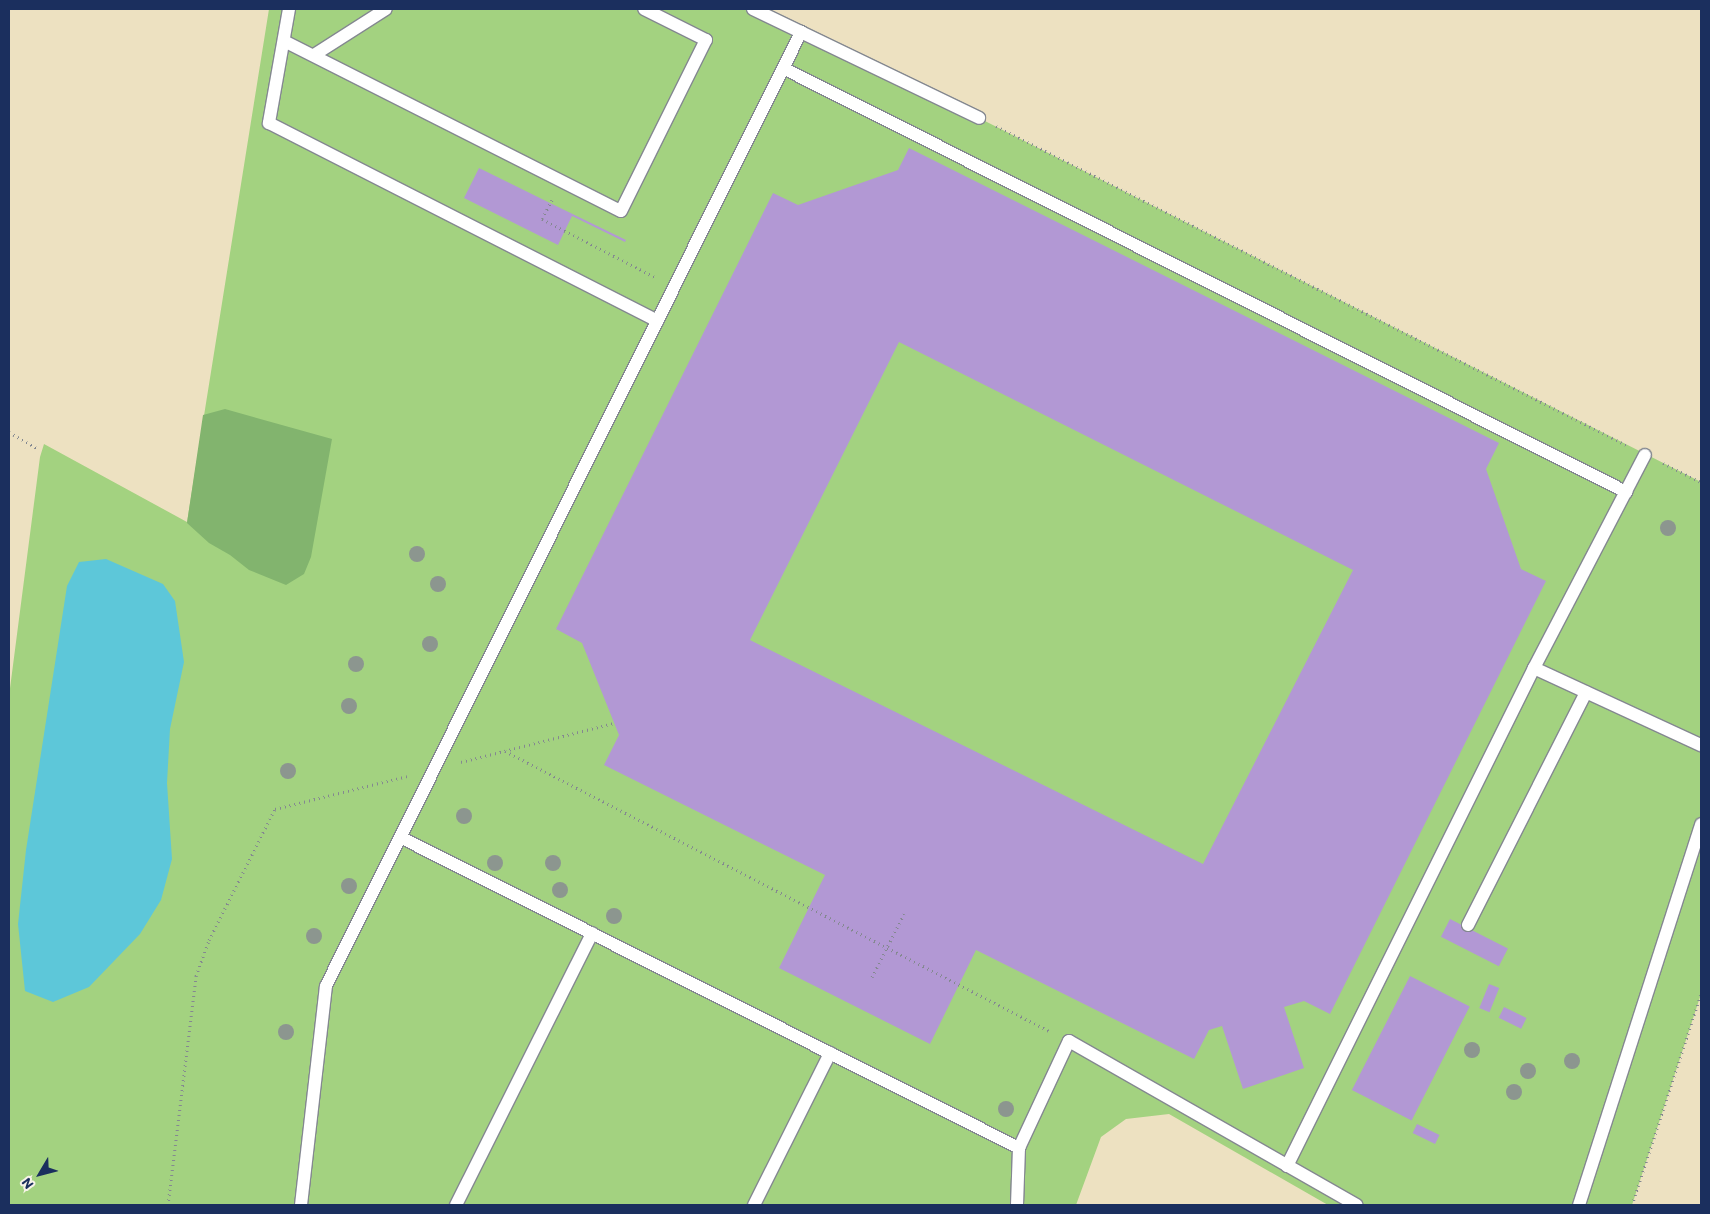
<!DOCTYPE html>
<html>
<head>
<meta charset="utf-8">
<style>
  body { margin:0 }
  #map { position:relative; width:1710px; height:1214px; overflow:hidden; background:#ede1c1; font-family:Itim,sans-serif }
  div>[style] { position:absolute }
  [style*='--x'] { left:calc(var(--x)*1px); top:calc(var(--y)*1px); width:calc(var(--w)*1px); rotate:calc(var(--a)*1deg) }
  .green>* { inset:0; background:#a3d280 }
  .forest>* { inset:0; background:#82b46e }
  .water>* { inset:0; background:#5dc7d9 }
  .building>* { inset:0; background:#b298d4; transform-origin:0 0 }
  .path>* { height:3px; margin-top:-1.5px; transform-origin:0; background:repeating-linear-gradient(90deg,#848890 0 1px,transparent 0 5px) }
  .roads { filter:drop-shadow(1px 0 #848890) drop-shadow(-1px 0 #848890) drop-shadow(0 1px #848890) drop-shadow(0 -1px #848890) }
  .lane>* { height:12px; margin:-6px; padding:0 6px; transform-origin:6px; border-radius:6px; background:#fff }
  .trees>* { width:16px; height:16px; margin:-8px; border-radius:50%; background:#8c968f }
  span { translate:-50% -50%; white-space:nowrap; text-align:center; line-height:1.15; -webkit-text-stroke:5px #f7f3e8; paint-order:stroke }
  .frame { position:absolute; inset:0; border:10px solid #1b2f5e; pointer-events:none }
  .north { position:absolute; left:15px; top:1149px; width:50px; height:50px; -webkit-text-stroke:4px #f7f3e8; paint-order:stroke; rotate:233deg; font-size:14px; font-weight:700; line-height:20px; text-align:center; color:#1b2f5e }
  .north::after { content:''; display:block; margin:auto; width:18px; height:22px; background:#1b2f5e; clip-path:polygon(50% 0,100% 100%,50% 72%,0 100%) }
</style>
</head>
<body>
<div id="map">
  <div class="green">
    <div style="clip-path:polygon(269px 9px,753px 9px,979px 118px,1701px 482px,1701px 994px,1632px 1205px,1328px 1205px,1169px 1114px,1126px 1119px,1101px 1137px,1076px 1205px,9px 1205px,9px 696px,40px 457px,44px 444px,187px 522px)"></div>
  </div>
  <div class="forest">
    <div style="clip-path:polygon(225px 409px,332px 439px,311px 557px,304px 574px,286px 585px,249px 570px,230px 555px,209px 543px,187px 523px,203px 415px)"></div>
  </div>
  <div class="water">
    <div style="clip-path:polygon(106px 559px,163px 584px,175px 601px,184px 662px,170px 729px,167px 783px,172px 859px,161px 900px,140px 934px,89px 987px,53px 1002px,25px 991px,18px 924px,26px 850px,67px 586px,79px 562px)"></div>
  </div>
  <div class="building">
    <div style="clip-path:polygon(evenodd,909px 148px,1499px 443px,1486px 469px,1521px 569px,1546px 581px,1330px 1014px,1304px 1001px,1284px 1007px,1304px 1068px,1243px 1089px,1222px 1026px,1209px 1030px,1194px 1059px,976px 950px,930px 1044px,779px 968px,825px 875px,604px 765px,619px 735px,582px 643px,556px 629px,773px 193px,798px 205px,898px 170px,909px 148px,899px 342px,1353px 570px,1203px 864px,750px 640px,899px 342px)"></div>
    <div style="clip-path:polygon(479px 168px,550px 203px,626px 240px,625px 242px,572px 216px,558px 245px,464px 198px)"></div>
    <div style="left:1450px;top:919px;width:65px;height:20px;rotate:27deg"></div>
    <div style="left:1410px;top:976px;width:67px;height:128px;rotate:27deg"></div>
    <div style="left:1489px;top:984px;width:11px;height:26px;rotate:22deg"></div>
    <div style="left:1504px;top:1007px;width:25px;height:12px;rotate:26deg"></div>
    <div style="left:1417px;top:1124px;width:25px;height:10px;rotate:26deg"></div>
  </div>
  <div class="path">
    <div style="--x:996;--y:126;--w:708;--a:26.85"></div>
    <div style="--x:552;--y:200;--w:21;--a:118"></div>
    <div style="--x:542;--y:219;--w:127;--a:27.2"></div>
    <div style="--x:9;--y:432;--w:32;--a:30"></div>
    <div style="--x:1663;--y:463;--w:42;--a:26.6"></div>
    <div style="--x:505;--y:751;--w:614;--a:27.23"></div>
    <div style="--x:461;--y:762;--w:158;--a:-14.3"></div>
    <div style="--x:872;--y:977;--w:71;--a:-63.1"></div>
    <div style="--x:168;--y:1205;--w:231;--a:-83"></div>
    <div style="--x:196;--y:976;--w:38;--a:-70"></div>
    <div style="--x:209;--y:940;--w:147;--a:-63.3"></div>
    <div style="--x:275;--y:809;--w:136;--a:-14"></div>
    <div style="--x:1632;--y:1205;--w:222;--a:-71.9"></div>
  </div>
  <div class="roads">
    <div class="lane">
      <div style="--x:289;--y:9;--w:116;--a:100"></div>
      <div style="--x:269;--y:123;--w:436;--a:27"></div>
      <div style="--x:753;--y:9;--w:251;--a:25.7"></div>
      <div style="--x:284;--y:41;--w:377;--a:26.8"></div>
      <div style="--x:621;--y:211;--w:191;--a:-63.6"></div>
      <div style="--x:706;--y:40;--w:69;--a:-153.4"></div>
      <div style="--x:314;--y:55;--w:85;--a:-32.6"></div>
      <div style="--x:783;--y:68;--w:944;--a:26.7"></div>
      <div style="--x:1534;--y:668;--w:184;--a:24.8"></div>
      <div style="--x:400;--y:837;--w:693;--a:26.68"></div>
      <div style="--x:1468;--y:925;--w:261;--a:-63.1"></div>
      <div style="--x:1287;--y:1166;--w:556;--a:-63.62"></div>
      <div style="--x:1534;--y:668;--w:240;--a:-62.5"></div>
      <div style="--x:301;--y:1205;--w:220;--a:-83.5"></div>
      <div style="--x:326;--y:986;--w:1066;--a:-63.53"></div>
      <div style="--x:456;--y:1205;--w:304;--a:-63.4"></div>
      <div style="--x:754;--y:1205;--w:170;--a:-63.4"></div>
      <div style="--x:1017;--y:1205;--w:57;--a:-88"></div>
      <div style="--x:1019;--y:1148;--w:118;--a:-65"></div>
      <div style="--x:1069;--y:1041;--w:331;--a:29.7"></div>
      <div style="--x:1579;--y:1205;--w:400;--a:-72.2"></div>
    </div>
  </div>
  <div class="trees">
    <div style="left:1668px;top:528px"></div>
    <div style="left:417px;top:554px"></div>
    <div style="left:438px;top:584px"></div>
    <div style="left:430px;top:644px"></div>
    <div style="left:356px;top:664px"></div>
    <div style="left:349px;top:706px"></div>
    <div style="left:288px;top:771px"></div>
    <div style="left:464px;top:816px"></div>
    <div style="left:495px;top:863px"></div>
    <div style="left:553px;top:863px"></div>
    <div style="left:349px;top:886px"></div>
    <div style="left:560px;top:890px"></div>
    <div style="left:614px;top:916px"></div>
    <div style="left:314px;top:936px"></div>
    <div style="left:286px;top:1032px"></div>
    <div style="left:1472px;top:1050px"></div>
    <div style="left:1572px;top:1061px"></div>
    <div style="left:1528px;top:1071px"></div>
    <div style="left:1514px;top:1092px"></div>
    <div style="left:1006px;top:1109px"></div>
  </div>
  <div class="frame"></div>
  <div class="north">N</div>
</div>
</body>
</html>
